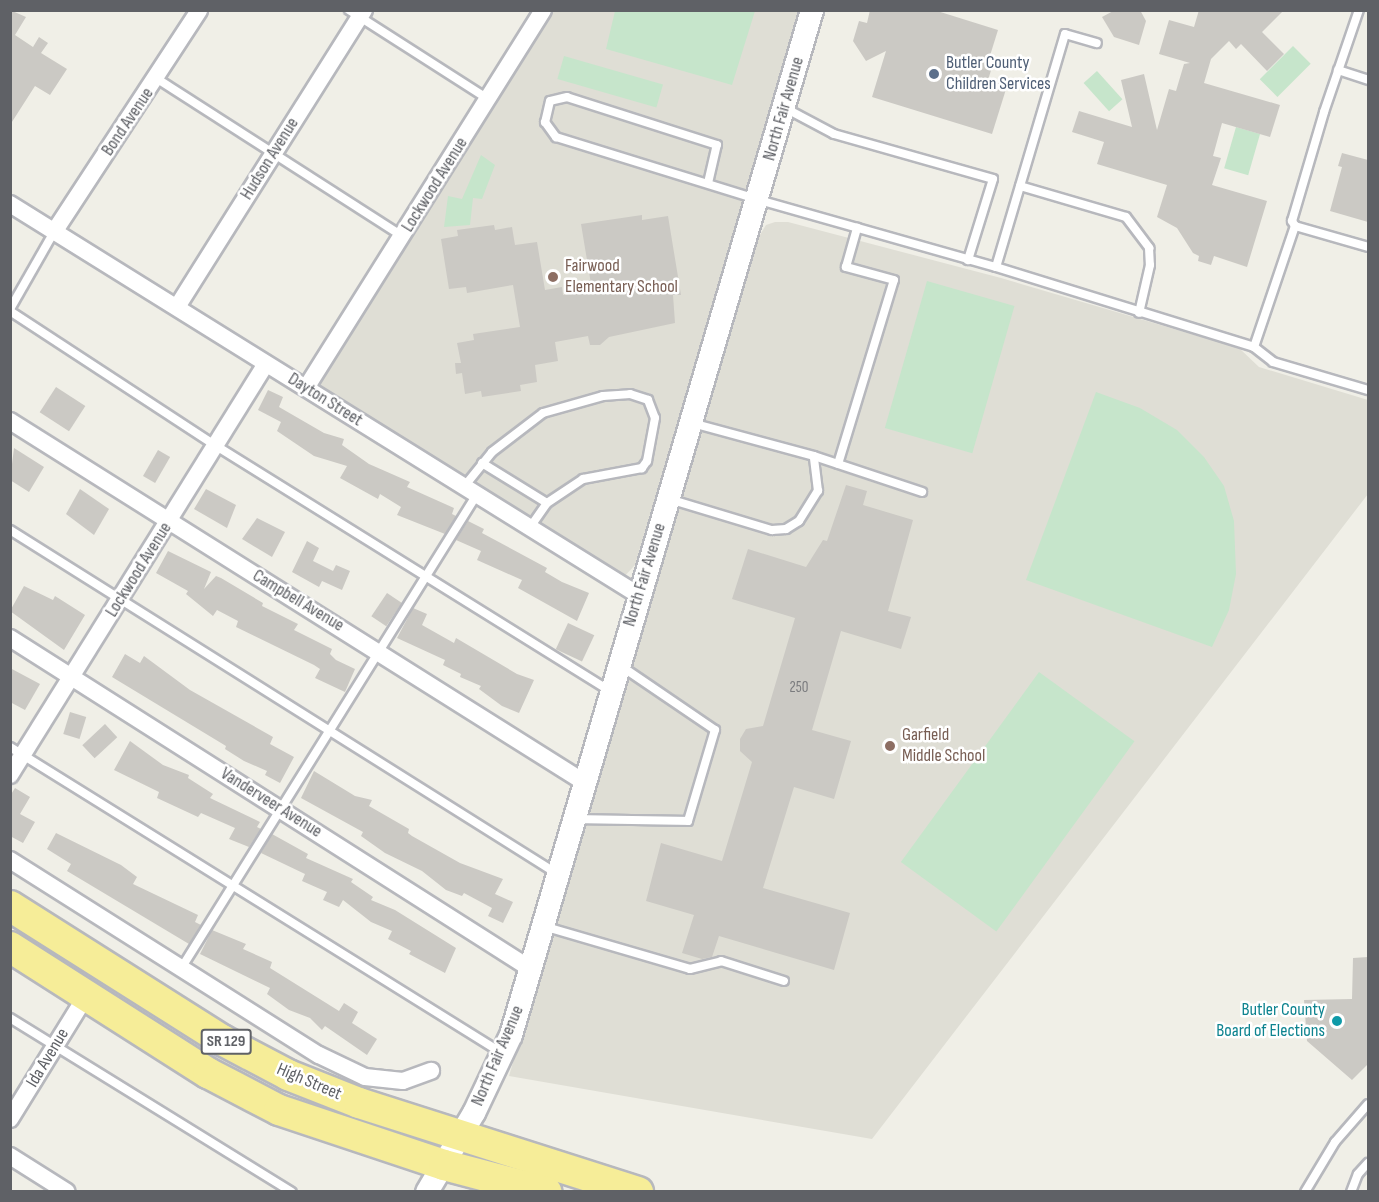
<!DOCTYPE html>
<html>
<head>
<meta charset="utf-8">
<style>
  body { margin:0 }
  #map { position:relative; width:1379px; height:1202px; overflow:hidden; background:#f0efe7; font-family:"Sofia Sans Condensed",sans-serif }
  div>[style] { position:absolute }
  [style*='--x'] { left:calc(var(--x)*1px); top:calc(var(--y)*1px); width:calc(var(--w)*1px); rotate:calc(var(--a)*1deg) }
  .education>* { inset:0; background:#dfded5 }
  .green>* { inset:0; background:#c6e5cb; transform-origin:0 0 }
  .building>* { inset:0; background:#cbc9c4; transform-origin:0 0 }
  .roads { filter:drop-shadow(2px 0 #b7b8bd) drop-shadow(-2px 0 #b7b8bd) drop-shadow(0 2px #b7b8bd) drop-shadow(0 -2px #b7b8bd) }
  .lane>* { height:8px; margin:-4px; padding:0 4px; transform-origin:4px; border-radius:4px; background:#fff }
  .street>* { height:16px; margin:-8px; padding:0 8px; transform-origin:8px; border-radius:8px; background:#fff }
  .secondary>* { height:22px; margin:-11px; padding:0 11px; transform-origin:11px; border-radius:11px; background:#fff }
  .highway>* { height:30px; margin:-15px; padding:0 15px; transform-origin:15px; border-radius:15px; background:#f6ed98 }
  .dots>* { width:16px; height:16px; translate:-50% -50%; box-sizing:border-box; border:3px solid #fff; border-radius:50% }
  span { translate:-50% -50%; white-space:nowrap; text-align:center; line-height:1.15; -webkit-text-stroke:5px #fff; paint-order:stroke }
  .number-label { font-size:15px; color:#7a7b7e }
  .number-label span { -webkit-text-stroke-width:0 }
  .shield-label span { padding:2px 4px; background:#fff; border:2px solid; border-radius:4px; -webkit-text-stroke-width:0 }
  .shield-label { font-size:16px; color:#5f6166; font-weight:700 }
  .service-label { font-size:18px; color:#4e5e75 }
  .left { translate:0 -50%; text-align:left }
  .street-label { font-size:18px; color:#5f6166 }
  .education-label { font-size:18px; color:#785e54 }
  .culture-label { font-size:18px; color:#0d838f }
  .right { translate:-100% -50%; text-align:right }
  .frame { position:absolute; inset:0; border:12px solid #5f6166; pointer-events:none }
</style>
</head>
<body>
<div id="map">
  <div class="education">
    <div style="clip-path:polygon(552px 11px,800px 11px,635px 565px,622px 579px,319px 385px)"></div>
    <div style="clip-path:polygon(775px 222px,788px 222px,1001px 278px,1239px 348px,1259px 367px,1368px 400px,1368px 494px,872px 1139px,509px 1076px,755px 243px,766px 225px)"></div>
  </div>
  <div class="green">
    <div style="clip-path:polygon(615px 11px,615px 10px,755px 11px,732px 85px,606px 49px)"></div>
    <div style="left:1293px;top:46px;width:25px;height:47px;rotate:45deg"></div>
    <div style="left:564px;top:56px;width:103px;height:24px;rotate:16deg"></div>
    <div style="left:1097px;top:71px;width:38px;height:18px;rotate:48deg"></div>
    <div style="left:1236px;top:127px;width:25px;height:43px;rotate:16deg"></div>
    <div style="clip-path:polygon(481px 155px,495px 165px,482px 199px,473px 198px,470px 225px,444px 227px,448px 196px,462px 199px)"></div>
    <div style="left:927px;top:281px;width:91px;height:153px;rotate:16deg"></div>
    <div style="clip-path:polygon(1096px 392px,1140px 408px,1177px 430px,1204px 457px,1224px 486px,1234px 521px,1236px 574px,1229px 610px,1212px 647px,1026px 580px)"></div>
    <div style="left:1039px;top:672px;width:118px;height:235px;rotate:36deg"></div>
  </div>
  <div class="building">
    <div style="clip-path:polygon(10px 10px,26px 17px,15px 35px,33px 47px,39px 37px,48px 43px,41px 53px,67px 69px,50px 95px,35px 86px,10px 125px)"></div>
    <div style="clip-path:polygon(870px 10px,934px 10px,998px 30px,988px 62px,993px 64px,988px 80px,1007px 86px,992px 134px,872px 97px,886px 51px,866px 61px,853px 41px,859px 21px,867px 23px)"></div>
    <div style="clip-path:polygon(1115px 10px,1140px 10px,1146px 21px,1139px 45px,1114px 37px,1102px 17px)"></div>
    <div style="clip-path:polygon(1199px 10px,1284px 10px,1262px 32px,1284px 54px,1267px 71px,1241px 44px,1236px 49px,1229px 41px,1211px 59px,1204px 83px,1280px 105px,1270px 137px,1222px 123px,1213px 156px,1221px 158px,1212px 185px,1267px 201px,1247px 267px,1214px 256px,1211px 265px,1198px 261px,1199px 256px,1193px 253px,1177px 228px,1157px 217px,1167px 185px,1097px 164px,1104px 142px,1072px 132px,1079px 111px,1132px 127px,1121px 80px,1144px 74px,1157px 130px,1169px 89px,1176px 91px,1184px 64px,1190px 63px,1159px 54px,1169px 20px,1194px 27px)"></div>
    <div style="clip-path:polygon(1342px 153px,1368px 160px,1368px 222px,1330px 211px,1342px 167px,1338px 166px)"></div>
    <div style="clip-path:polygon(642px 215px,642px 220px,668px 216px,681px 295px,673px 295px,675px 323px,609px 337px,600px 345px,590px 345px,588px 336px,555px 342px,558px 361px,535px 365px,537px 382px,520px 385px,521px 391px,482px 397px,481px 391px,465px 394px,462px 373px,456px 374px,455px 363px,461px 363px,457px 343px,474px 340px,473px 334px,520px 327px,513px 285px,467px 293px,466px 287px,449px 289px,441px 239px,458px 236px,457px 230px,494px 225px,495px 230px,512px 227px,515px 245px,537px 242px,545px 290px,562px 287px,563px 295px,592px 290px,581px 224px)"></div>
    <div style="left:56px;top:387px;width:35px;height:30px;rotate:33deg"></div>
    <div style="clip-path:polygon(268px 390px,283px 397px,279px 407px,324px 433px,344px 439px,342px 445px,369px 464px,410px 482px,407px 487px,454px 508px,452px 514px,456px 516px,445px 534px,397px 515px,401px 507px,380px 494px,378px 499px,340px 478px,347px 466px,314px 456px,277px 431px,281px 422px,258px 410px)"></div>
    <div style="clip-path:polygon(14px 448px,44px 467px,29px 492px,10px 480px)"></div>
    <div style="left:158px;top:450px;width:14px;height:30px;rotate:30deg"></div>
    <div style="clip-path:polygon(846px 485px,867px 491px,863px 505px,913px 520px,888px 611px,911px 617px,901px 649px,841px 631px,812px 730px,851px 741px,834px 799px,794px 787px,763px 888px,850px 913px,834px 970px,719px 936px,712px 957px,702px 959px,682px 953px,694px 915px,646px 901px,661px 843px,722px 861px,752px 762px,740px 751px,740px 739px,746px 729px,763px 726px,795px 618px,732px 599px,748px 549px,806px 567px,823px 540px,827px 541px)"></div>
    <div style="clip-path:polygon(80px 489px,109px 509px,94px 535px,66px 514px)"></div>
    <div style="clip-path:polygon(206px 489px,236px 505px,227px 528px,194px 509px)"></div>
    <div style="clip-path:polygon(257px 518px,285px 532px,272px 557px,242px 539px)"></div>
    <div style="clip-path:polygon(468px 521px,484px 529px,482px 533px,547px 568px,545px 572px,562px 582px,589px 593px,577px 621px,518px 588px,522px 580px,477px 560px,481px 551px,456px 540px)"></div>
    <div style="clip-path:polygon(307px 541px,319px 548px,313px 561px,333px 571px,336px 565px,350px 571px,342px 590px,322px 581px,319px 587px,292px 572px)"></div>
    <div style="clip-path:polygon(168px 551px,211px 572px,204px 589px,216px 576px,221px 578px,263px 603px,262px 606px,298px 624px,294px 630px,332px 649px,330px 654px,336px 660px,355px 669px,345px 692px,315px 678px,320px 669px,314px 665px,236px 627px,238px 621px,217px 610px,213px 616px,186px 594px,188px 591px,156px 573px)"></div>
    <div style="clip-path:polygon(24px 586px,53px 600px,55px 596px,85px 615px,64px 650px,10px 611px)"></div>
    <div style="left:387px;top:593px;width:18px;height:28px;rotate:34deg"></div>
    <div style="clip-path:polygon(413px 608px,427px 614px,422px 625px,454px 643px,456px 638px,517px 674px,534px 680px,519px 713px,502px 706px,479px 689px,481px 686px,460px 677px,461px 674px,443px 665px,445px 660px,397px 638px)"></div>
    <div style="left:568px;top:623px;width:29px;height:29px;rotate:25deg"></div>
    <div style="clip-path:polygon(125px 654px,140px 663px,144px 656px,190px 690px,273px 737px,270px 744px,294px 757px,280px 783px,265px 775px,267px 771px,244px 761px,225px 749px,226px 746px,112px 677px)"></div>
    <div style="clip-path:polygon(10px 668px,40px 684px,25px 710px,10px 702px)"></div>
    <div style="left:70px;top:712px;width:17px;height:23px;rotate:17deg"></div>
    <div style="left:105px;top:724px;width:18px;height:31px;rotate:47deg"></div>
    <div style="clip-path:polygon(130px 741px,163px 765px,189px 775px,188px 778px,213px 794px,210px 798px,260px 822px,257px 827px,261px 829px,249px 847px,229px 839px,235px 828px,201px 813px,198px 817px,157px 798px,159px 792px,114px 770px)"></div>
    <div style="clip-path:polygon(314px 771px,355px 796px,372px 800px,369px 806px,409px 829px,408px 833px,412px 836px,460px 863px,503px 879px,495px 894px,513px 902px,503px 923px,488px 916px,492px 908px,464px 893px,462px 896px,446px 890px,422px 871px,385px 853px,361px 836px,363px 832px,301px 798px)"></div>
    <div style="clip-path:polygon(15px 788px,30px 797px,20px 814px,35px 822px,23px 843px,10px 836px,10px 796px)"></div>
    <div style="clip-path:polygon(56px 833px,121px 865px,137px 877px,133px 884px,198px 915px,195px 922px,201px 925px,189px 944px,67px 871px,71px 864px,47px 849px)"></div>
    <div style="clip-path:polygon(272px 834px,308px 854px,306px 858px,353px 879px,351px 882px,373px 897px,371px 900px,395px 910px,456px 948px,445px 973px,409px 954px,411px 951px,388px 939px,392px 931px,371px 922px,343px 900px,339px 907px,323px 900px,327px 892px,302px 881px,305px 874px,261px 853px)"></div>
    <div style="clip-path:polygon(212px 930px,246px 944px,243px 949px,272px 962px,270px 968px,339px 1011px,344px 1003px,358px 1012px,352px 1023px,377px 1039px,367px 1055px,325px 1026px,322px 1030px,310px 1018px,289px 1010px,267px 994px,270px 988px,200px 954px)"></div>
    <div style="clip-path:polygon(1368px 957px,1368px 1064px,1352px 1080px,1307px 1041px,1304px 1000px,1352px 999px,1353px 958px)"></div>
  </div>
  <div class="roads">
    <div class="lane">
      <div style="--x:349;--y:10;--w:165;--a:32.6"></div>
      <div style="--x:1338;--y:70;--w:32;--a:18"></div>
      <div style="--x:156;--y:78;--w:292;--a:32.7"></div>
      <div style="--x:785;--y:108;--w:55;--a:28"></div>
      <div style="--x:834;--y:134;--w:165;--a:15.8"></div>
      <div style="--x:993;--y:179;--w:85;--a:107.2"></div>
      <div style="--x:708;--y:183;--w:39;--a:-77"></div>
      <div style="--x:717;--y:145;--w:157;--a:-162.3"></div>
      <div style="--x:567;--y:97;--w:17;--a:167"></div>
      <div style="--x:550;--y:101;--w:22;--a:103"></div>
      <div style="--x:545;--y:122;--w:19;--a:54"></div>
      <div style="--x:556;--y:137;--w:213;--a:17.2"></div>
      <div style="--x:759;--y:200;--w:246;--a:15.8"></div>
      <div style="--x:996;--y:267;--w:270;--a:17.2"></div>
      <div style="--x:1254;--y:347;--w:24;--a:38"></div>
      <div style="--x:1273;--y:362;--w:99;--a:16.4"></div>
      <div style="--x:1020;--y:186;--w:110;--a:16.3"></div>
      <div style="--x:1126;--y:217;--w:39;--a:53"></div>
      <div style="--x:1149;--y:248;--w:17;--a:87"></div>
      <div style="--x:1150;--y:265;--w:49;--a:102.9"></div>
      <div style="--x:1295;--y:226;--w:76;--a:16"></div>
      <div style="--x:996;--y:267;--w:243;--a:-73.5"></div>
      <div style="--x:1065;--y:34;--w:33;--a:16"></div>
      <div style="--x:10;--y:309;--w:89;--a:-60.3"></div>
      <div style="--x:10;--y:311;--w:249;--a:33.2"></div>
      <div style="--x:218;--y:447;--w:462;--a:31.9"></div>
      <div style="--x:1254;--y:347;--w:128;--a:-71.3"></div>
      <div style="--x:1295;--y:226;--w:6;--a:-121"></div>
      <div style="--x:1292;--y:221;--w:114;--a:-73.6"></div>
      <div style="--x:1324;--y:112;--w:108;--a:-71.1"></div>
      <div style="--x:692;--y:423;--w:126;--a:15.1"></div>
      <div style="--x:814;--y:456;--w:114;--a:18.4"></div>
      <div style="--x:482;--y:463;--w:76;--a:31.6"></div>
      <div style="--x:838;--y:464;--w:192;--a:-73.1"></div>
      <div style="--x:894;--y:280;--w:50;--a:-164.8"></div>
      <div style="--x:846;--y:267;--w:41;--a:-74.2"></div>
      <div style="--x:463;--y:488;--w:46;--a:-51.1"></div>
      <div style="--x:492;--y:452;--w:64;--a:-37.4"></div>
      <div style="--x:543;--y:413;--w:62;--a:-15.8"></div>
      <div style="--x:603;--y:396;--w:27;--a:-4"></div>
      <div style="--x:630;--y:394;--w:19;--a:18"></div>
      <div style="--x:648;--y:400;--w:19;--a:69"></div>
      <div style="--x:655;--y:418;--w:44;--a:100.5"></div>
      <div style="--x:647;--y:461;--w:9;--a:126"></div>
      <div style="--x:642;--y:468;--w:60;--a:169.4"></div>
      <div style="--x:583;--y:479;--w:43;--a:146.3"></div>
      <div style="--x:547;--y:503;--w:32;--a:125"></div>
      <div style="--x:669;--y:499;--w:108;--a:16.8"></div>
      <div style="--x:772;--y:530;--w:14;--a:-4"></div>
      <div style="--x:786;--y:529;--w:15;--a:-32"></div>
      <div style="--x:799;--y:521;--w:36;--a:-58"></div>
      <div style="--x:818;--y:491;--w:35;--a:-97"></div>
      <div style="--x:10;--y:530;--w:645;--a:32.14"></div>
      <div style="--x:10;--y:747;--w:579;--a:31.88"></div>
      <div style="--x:576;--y:819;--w:112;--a:1"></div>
      <div style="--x:688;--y:821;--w:95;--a:-73.5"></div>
      <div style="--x:715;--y:730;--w:114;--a:-145.8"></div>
      <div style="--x:543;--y:926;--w:153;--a:16.3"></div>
      <div style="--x:690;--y:969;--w:32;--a:-14"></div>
      <div style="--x:721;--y:961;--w:66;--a:17.6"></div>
      <div style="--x:182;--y:967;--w:555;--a:-58.03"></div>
      <div style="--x:10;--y:1018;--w:331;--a:31.7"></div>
      <div style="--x:1305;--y:1192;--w:58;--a:-59"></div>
      <div style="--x:1335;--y:1142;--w:50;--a:-49"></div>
      <div style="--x:1351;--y:1192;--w:19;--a:-69"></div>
      <div style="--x:1358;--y:1174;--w:15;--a:-48"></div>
    </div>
    <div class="street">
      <div style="--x:10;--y:204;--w:742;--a:31.89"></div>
      <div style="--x:54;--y:232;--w:265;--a:-56.8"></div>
      <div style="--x:177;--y:307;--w:351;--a:-57.8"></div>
      <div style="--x:306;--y:388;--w:446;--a:-57.9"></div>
      <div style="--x:10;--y:421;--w:678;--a:32.17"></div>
      <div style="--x:10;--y:638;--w:617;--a:32.43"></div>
      <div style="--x:10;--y:775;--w:484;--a:-58.1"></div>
      <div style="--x:10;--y:860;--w:365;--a:32.3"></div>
      <div style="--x:319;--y:1055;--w:51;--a:25.6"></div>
      <div style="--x:365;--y:1077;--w:38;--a:6"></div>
      <div style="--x:403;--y:1081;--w:30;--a:-20"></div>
      <div style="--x:10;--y:1119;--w:145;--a:-58.3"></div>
      <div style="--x:10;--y:1156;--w:67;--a:32.3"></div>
    </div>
    <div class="secondary">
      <div style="--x:427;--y:1192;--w:92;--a:-59.3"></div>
      <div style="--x:474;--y:1113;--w:86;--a:-64.6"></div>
      <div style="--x:511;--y:1035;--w:1068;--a:-73.63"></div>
    </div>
    <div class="highway">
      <div style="--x:10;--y:906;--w:251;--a:32.3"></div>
      <div style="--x:222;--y:1040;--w:75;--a:27.9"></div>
      <div style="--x:288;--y:1075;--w:76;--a:21.5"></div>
      <div style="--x:359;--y:1103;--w:293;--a:17.7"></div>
      <div style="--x:10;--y:947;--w:235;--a:32.5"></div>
      <div style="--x:208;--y:1073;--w:80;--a:27.5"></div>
      <div style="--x:279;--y:1110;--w:174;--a:18.4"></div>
      <div style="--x:444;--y:1165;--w:106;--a:14.8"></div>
    </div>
  </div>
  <div class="dots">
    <div style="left:934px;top:74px;background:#5c6f8a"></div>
    <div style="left:553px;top:277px;background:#8d6e63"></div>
    <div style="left:890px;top:746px;background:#8d6e63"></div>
    <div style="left:1337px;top:1021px;background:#0f9aa8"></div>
  </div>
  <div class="number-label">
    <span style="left:799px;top:688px">250</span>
  </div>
  <div class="shield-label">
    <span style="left:226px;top:1042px">SR 129</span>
  </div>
  <div class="service-label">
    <span class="left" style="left:946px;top:74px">Butler County<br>Children Services</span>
  </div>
  <div class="street-label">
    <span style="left:784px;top:109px;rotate:-74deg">North Fair Avenue</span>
    <span style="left:128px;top:122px;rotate:-56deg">Bond Avenue</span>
    <span style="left:270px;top:159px;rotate:-58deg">Hudson Avenue</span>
    <span style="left:435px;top:185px;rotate:-58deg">Lockwood Avenue</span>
    <span style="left:325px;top:400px;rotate:32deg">Dayton Street</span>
    <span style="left:139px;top:570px;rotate:-58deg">Lockwood Avenue</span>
    <span style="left:645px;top:575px;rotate:-73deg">North Fair Avenue</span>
    <span style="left:298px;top:601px;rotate:31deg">Campbell Avenue</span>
    <span style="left:271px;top:803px;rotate:32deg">Vanderveer Avenue</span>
    <span style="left:498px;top:1056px;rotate:-67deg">North Fair Avenue</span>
    <span style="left:48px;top:1058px;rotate:-59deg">Ida Avenue</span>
    <span style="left:309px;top:1082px;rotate:23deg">High Street</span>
  </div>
  <div class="education-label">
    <span class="left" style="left:565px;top:277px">Fairwood<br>Elementary School</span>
    <span class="left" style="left:902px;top:746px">Garfield<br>Middle School</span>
  </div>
  <div class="culture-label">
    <span class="right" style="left:1325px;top:1021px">Butler County<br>Board of Elections</span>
  </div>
  <div class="frame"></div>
</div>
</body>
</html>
